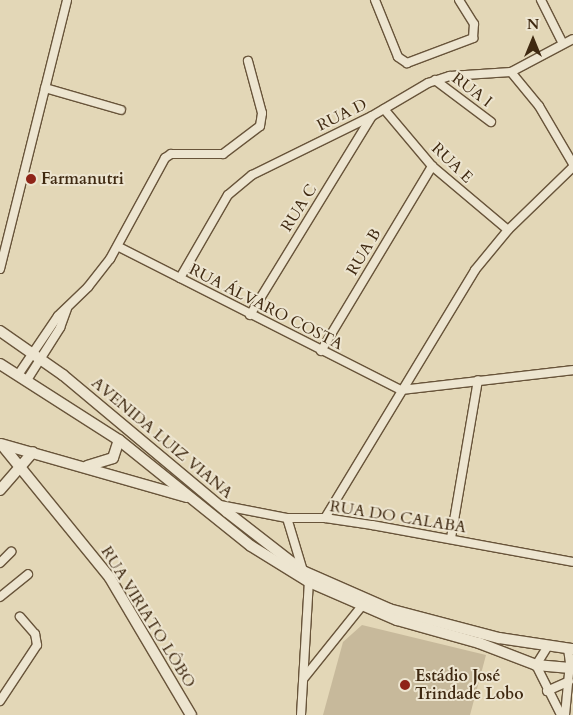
<!DOCTYPE html>
<html>
<head>
<meta charset="utf-8">
<style>
  body { margin:0 }
  #map { position:relative; width:573px; height:715px; overflow:hidden; background:#e3d7b7; font-family:Cardo,serif }
  div>[style] { position:absolute }
  [style*='--x'] { left:calc(var(--x)*1px); top:calc(var(--y)*1px); width:calc(var(--w)*1px); rotate:calc(var(--a)*1deg) }
  .green>* { inset:0; background:#c7b99b }
  .roads { filter:drop-shadow(1px 0 #68543a) drop-shadow(-1px 0 #68543a) drop-shadow(0 1px #68543a) drop-shadow(0 -1px #68543a) }
  .street>* { height:8px; margin:-4px; padding:0 4px; transform-origin:4px; border-radius:4px; background:#ede5d0 }
  .secondary>* { height:10px; margin:-5px; padding:0 5px; transform-origin:5px; border-radius:5px; background:#ede5d0 }
  .dots>* { width:14px; height:14px; translate:-50% -50%; box-sizing:border-box; border:2px solid #ede5d0; border-radius:50% }
  span { translate:-50% -50%; white-space:nowrap; text-align:center; line-height:1.15; -webkit-text-stroke:4px #ede5d0; paint-order:stroke }
  .street-label { font-size:16px; color:#3f2911 }
  .poi-label { font-size:16px; color:#3f2911; font-weight:700 }
  .left { translate:0 -50%; text-align:left }
  .north { position:absolute; left:508px; top:15px; width:50px; height:50px; -webkit-text-stroke:4px #ede5d0; paint-order:stroke; rotate:0deg; font-size:14px; font-weight:700; line-height:20px; text-align:center; color:#3f2911 }
  .north::after { content:''; display:block; margin:auto; width:18px; height:22px; background:#3f2911; clip-path:polygon(50% 0,100% 100%,50% 72%,0 100%) }
</style>
</head>
<body>
<div id="map">
  <div class="green">
    <div style="clip-path:polygon(362px 625px,486px 655px,470px 715px,323px 715px,343px 642px)"></div>
  </div>
  <div class="roads">
    <div class="street">
      <div style="--x:375;--y:0;--w:61;--a:68"></div>
      <div style="--x:398;--y:57;--w:11;--a:34"></div>
      <div style="--x:407;--y:63;--w:71;--a:-20.7"></div>
      <div style="--x:473;--y:38;--w:14;--a:-86"></div>
      <div style="--x:474;--y:24;--w:28;--a:-122"></div>
      <div style="--x:541;--y:0;--w:49;--a:63.4"></div>
      <div style="--x:511;--y:72;--w:44;--a:50.5"></div>
      <div style="--x:539;--y:106;--w:67;--a:59.6"></div>
      <div style="--x:435;--y:80;--w:70;--a:36.9"></div>
      <div style="--x:45;--y:88;--w:79;--a:16.1"></div>
      <div style="--x:384;--y:109;--w:75;--a:49.9"></div>
      <div style="--x:432;--y:166;--w:99;--a:40.1"></div>
      <div style="--x:119;--y:247;--w:316;--a:26.9"></div>
      <div style="--x:401;--y:390;--w:173;--a:-6.6"></div>
      <div style="--x:0;--y:269;--w:277;--a:-76"></div>
      <div style="--x:180;--y:278;--w:96;--a:-60"></div>
      <div style="--x:228;--y:195;--w:31;--a:-40"></div>
      <div style="--x:252;--y:175;--w:134;--a:-26.2"></div>
      <div style="--x:372;--y:116;--w:65;--a:-30.5"></div>
      <div style="--x:428;--y:83;--w:23;--a:-18"></div>
      <div style="--x:450;--y:76;--w:61;--a:-3.8"></div>
      <div style="--x:511;--y:72;--w:70;--a:-28"></div>
      <div style="--x:250;--y:315;--w:233;--a:-58.5"></div>
      <div style="--x:321;--y:351;--w:216;--a:-59"></div>
      <div style="--x:18;--y:375;--w:71;--a:-55.9"></div>
      <div style="--x:58;--y:316;--w:42;--a:-44"></div>
      <div style="--x:88;--y:287;--w:36;--a:-52"></div>
      <div style="--x:110;--y:259;--w:115;--a:-61.4"></div>
      <div style="--x:165;--y:158;--w:7;--a:-34"></div>
      <div style="--x:171;--y:154;--w:52;--a:0"></div>
      <div style="--x:223;--y:154;--w:46;--a:-37.1"></div>
      <div style="--x:260;--y:126;--w:13;--a:-81"></div>
      <div style="--x:262;--y:113;--w:54;--a:-105.1"></div>
      <div style="--x:27;--y:380;--w:62;--a:-57.6"></div>
      <div style="--x:60;--y:328;--w:20;--a:-70"></div>
      <div style="--x:220;--y:505;--w:68;--a:11"></div>
      <div style="--x:287;--y:518;--w:38;--a:0"></div>
      <div style="--x:325;--y:518;--w:48;--a:8.5"></div>
      <div style="--x:372;--y:525;--w:204;--a:10.4"></div>
      <div style="--x:287;--y:518;--w:55;--a:73.2"></div>
      <div style="--x:325;--y:518;--w:290;--a:-58.8"></div>
      <div style="--x:475;--y:270;--w:52;--a:-50.5"></div>
      <div style="--x:508;--y:230;--w:91;--a:-44.1"></div>
      <div style="--x:451;--y:538;--w:160;--a:-80.3"></div>
      <div style="--x:0;--y:563;--w:16;--a:-45"></div>
      <div style="--x:0;--y:597;--w:36;--a:-39"></div>
      <div style="--x:548;--y:646;--w:22;--a:122"></div>
      <div style="--x:536;--y:665;--w:56;--a:63.4"></div>
      <div style="--x:304;--y:678;--w:91;--a:-51.2"></div>
      <div style="--x:547;--y:691;--w:24;--a:-24"></div>
      <div style="--x:0;--y:701;--w:67;--a:-56.5"></div>
      <div style="--x:37;--y:645;--w:11;--a:-100"></div>
      <div style="--x:35;--y:634;--w:23;--a:-131"></div>
      <div style="--x:301;--y:715;--w:133;--a:-86.6"></div>
      <div style="--x:565;--y:715;--w:52;--a:-84.5"></div>
      <div style="--x:570;--y:663;--w:14;--a:-98"></div>
    </div>
    <div class="secondary">
      <div style="--x:0;--y:331;--w:77;--a:34.9"></div>
      <div style="--x:63;--y:375;--w:214;--a:39.9"></div>
      <div style="--x:227;--y:512;--w:96;--a:37.8"></div>
      <div style="--x:303;--y:571;--w:94;--a:23.8"></div>
      <div style="--x:389;--y:609;--w:114;--a:14.8"></div>
      <div style="--x:499;--y:638;--w:75;--a:8.5"></div>
      <div style="--x:0;--y:364;--w:141;--a:32.6"></div>
      <div style="--x:119;--y:440;--w:169;--a:38.8"></div>
      <div style="--x:251;--y:546;--w:68;--a:31.8"></div>
      <div style="--x:309;--y:582;--w:96;--a:23.4"></div>
      <div style="--x:397;--y:620;--w:85;--a:15.7"></div>
      <div style="--x:479;--y:643;--w:61;--a:21.1"></div>
      <div style="--x:536;--y:665;--w:37;--a:5"></div>
      <div style="--x:1;--y:444;--w:193;--a:15.9"></div>
      <div style="--x:2;--y:445;--w:171;--a:50.9"></div>
      <div style="--x:110;--y:578;--w:159;--a:59.4"></div>
      <div style="--x:87;--y:466;--w:27;--a:-17"></div>
      <div style="--x:113;--y:458;--w:19;--a:-72"></div>
      <div style="--x:0;--y:490;--w:50;--a:-49"></div>
    </div>
  </div>
  <div class="dots">
    <div style="left:31px;top:179px;background:#8f2418"></div>
    <div style="left:405px;top:685px;background:#8f2418"></div>
  </div>
  <div class="street-label">
    <span style="left:472px;top:90px;rotate:37deg">RUA I</span>
    <span style="left:342px;top:115px;rotate:-26deg">RUA D</span>
    <span style="left:452px;top:163px;rotate:44deg">RUA E</span>
    <span style="left:299px;top:208px;rotate:-58deg">RUA C</span>
    <span style="left:364px;top:252px;rotate:-59deg">RUA B</span>
    <span style="left:266px;top:307px;rotate:27deg">RUA ÁLVARO COSTA</span>
    <span style="left:162px;top:438px;rotate:40deg">AVENIDA LUIZ VIANA</span>
    <span style="left:398px;top:517px;rotate:9deg">RUA DO CALABA</span>
    <span style="left:148px;top:617px;rotate:58deg">RUA VIRIATO LÔBO</span>
  </div>
  <div class="poi-label">
    <span class="left" style="left:41px;top:179px">Farmanutri</span>
    <span class="left" style="left:415px;top:685px">Estádio José<br>Trindade Lobo</span>
  </div>
  <div class="north">N</div>
</div>
</body>
</html>
